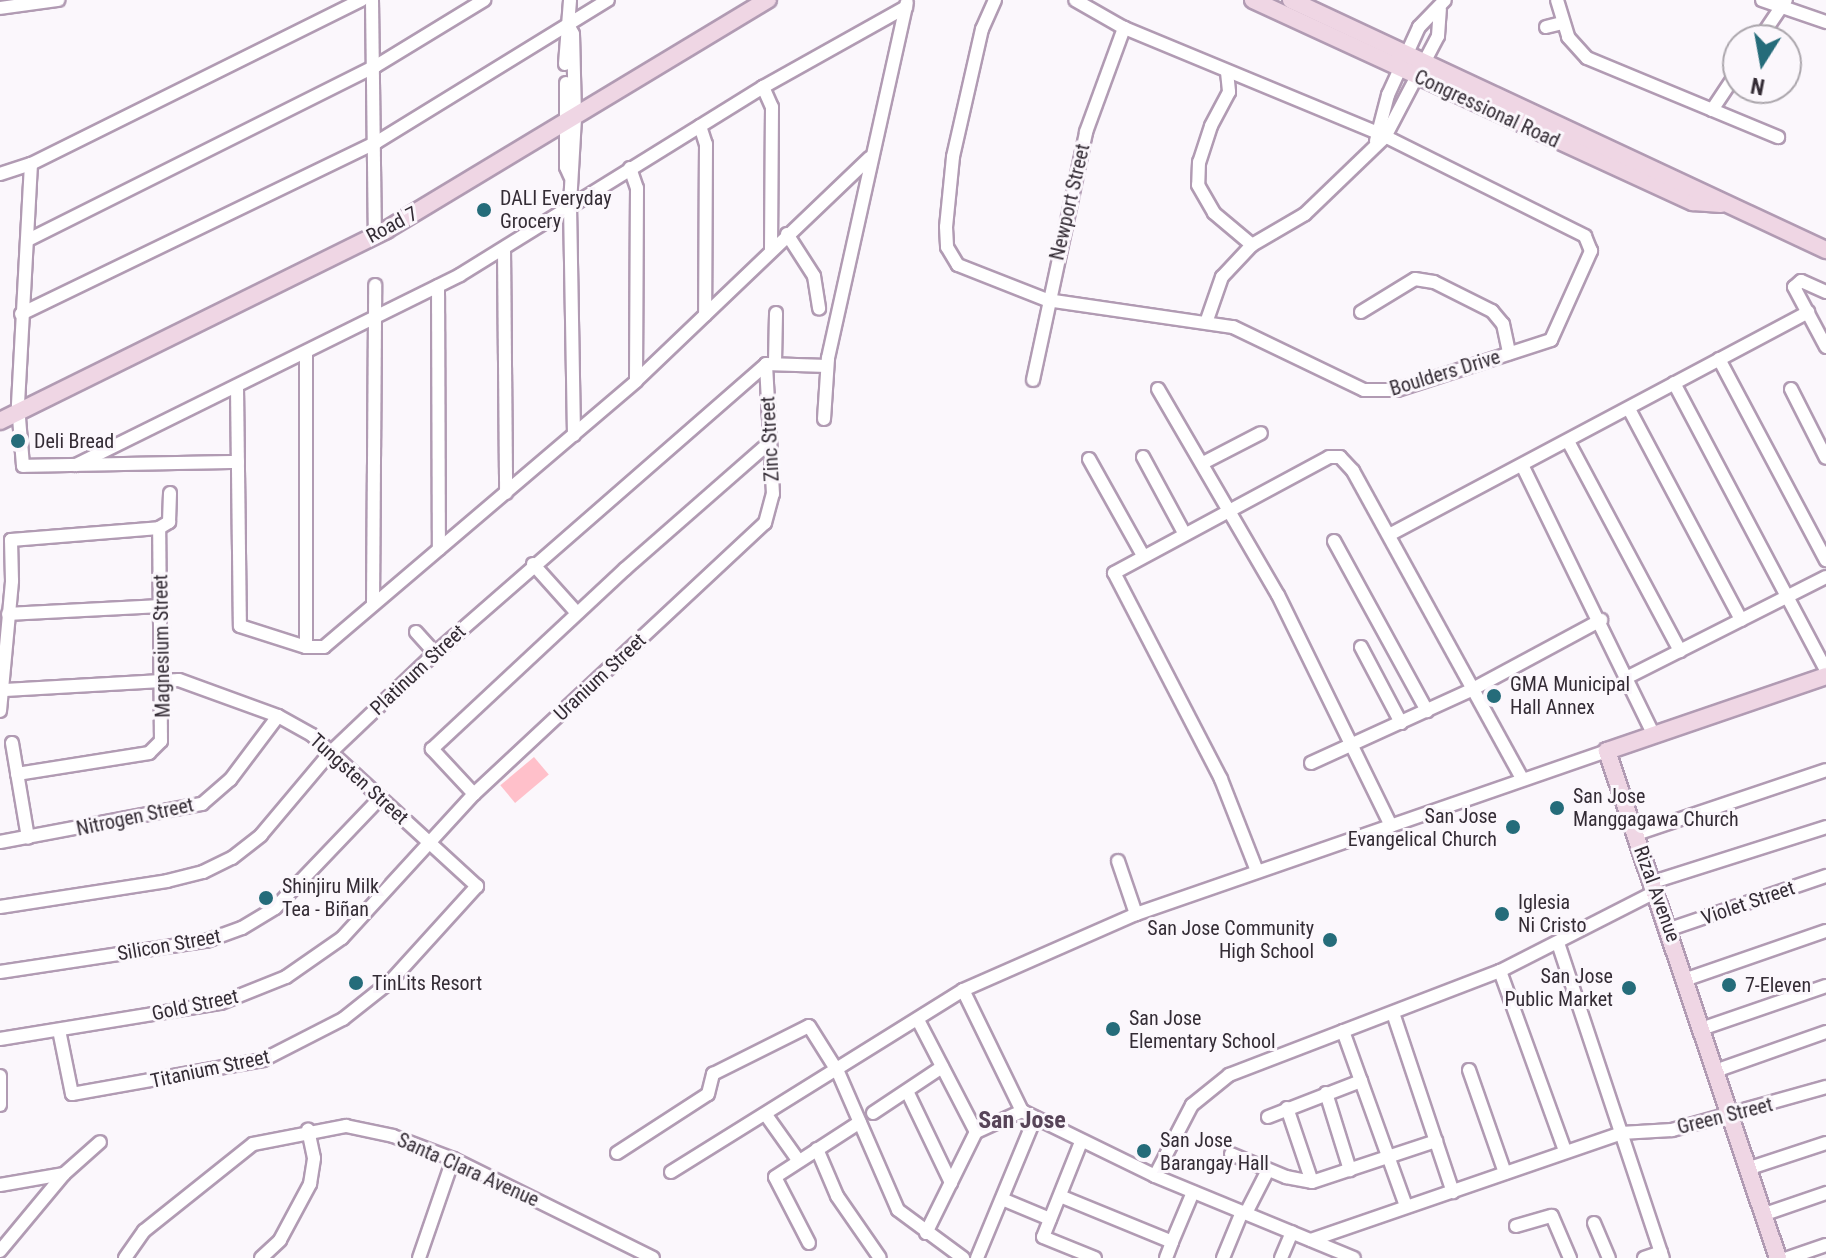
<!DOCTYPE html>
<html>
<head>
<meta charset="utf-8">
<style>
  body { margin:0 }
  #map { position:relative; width:1826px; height:1258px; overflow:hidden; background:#fbf7fc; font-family:"Roboto Condensed",sans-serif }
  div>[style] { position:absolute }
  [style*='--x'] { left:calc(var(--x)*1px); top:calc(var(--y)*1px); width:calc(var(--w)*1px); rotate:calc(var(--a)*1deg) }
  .green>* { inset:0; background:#ffc0ca; transform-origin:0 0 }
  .roads { filter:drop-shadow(2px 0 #b19bb3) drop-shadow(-2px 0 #b19bb3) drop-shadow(0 2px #b19bb3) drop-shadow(0 -2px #b19bb3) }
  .street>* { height:12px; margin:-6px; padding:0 6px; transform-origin:6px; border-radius:6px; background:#fff }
  .secondary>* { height:16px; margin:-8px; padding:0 8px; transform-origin:8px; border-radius:8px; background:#efd6e4 }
  .dots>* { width:22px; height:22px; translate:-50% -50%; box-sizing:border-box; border:4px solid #fbf7fc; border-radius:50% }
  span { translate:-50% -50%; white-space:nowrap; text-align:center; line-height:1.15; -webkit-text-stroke:6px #fbf7fc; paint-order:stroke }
  .street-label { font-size:20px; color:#342c35 }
  .poi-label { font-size:20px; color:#342c35 }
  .left { translate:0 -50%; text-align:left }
  .right { translate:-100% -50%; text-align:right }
  .quarter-label { font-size:24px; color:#574458; font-weight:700 }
  .north { position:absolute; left:1722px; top:24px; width:80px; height:80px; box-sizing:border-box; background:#fbf7fc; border:2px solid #aba6ac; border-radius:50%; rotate:191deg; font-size:22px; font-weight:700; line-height:32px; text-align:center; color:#342c35 }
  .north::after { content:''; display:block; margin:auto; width:28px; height:36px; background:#256c7a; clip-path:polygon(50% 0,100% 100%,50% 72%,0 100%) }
</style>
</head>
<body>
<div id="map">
  <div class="green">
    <div style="left:534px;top:757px;width:23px;height:44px;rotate:50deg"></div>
  </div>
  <div class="roads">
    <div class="street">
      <div style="--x:372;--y:0;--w:235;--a:89.3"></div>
      <div style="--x:995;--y:0;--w:32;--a:114"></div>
      <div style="--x:982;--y:29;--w:131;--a:102.8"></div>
      <div style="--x:953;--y:157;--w:70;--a:95.7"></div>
      <div style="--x:946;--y:227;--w:20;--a:87"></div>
      <div style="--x:947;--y:247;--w:21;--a:59"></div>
      <div style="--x:958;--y:265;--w:96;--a:21.5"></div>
      <div style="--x:1047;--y:300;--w:188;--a:8.3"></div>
      <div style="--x:1233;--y:327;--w:145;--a:25.7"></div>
      <div style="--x:1364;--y:390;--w:33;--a:0"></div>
      <div style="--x:1397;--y:390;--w:162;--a:-18"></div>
      <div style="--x:1551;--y:340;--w:98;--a:-65.8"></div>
      <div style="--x:1591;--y:251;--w:16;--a:-112"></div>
      <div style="--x:1585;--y:236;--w:231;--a:-153.5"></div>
      <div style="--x:1378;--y:133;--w:275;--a:-157.5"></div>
      <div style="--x:1124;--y:28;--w:56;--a:-150.3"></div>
      <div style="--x:1557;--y:0;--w:39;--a:73"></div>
      <div style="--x:1568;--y:37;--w:28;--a:48"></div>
      <div style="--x:1587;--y:58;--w:207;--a:22.5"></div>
      <div style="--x:1762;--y:0;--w:68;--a:19"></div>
      <div style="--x:0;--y:8;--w:59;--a:-7.9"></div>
      <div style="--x:568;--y:25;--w:10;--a:61"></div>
      <div style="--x:573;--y:34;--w:84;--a:88.6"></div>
      <div style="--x:575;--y:118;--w:87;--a:93.3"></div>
      <div style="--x:570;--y:205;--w:230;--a:89"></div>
      <div style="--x:1546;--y:27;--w:16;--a:-14"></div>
      <div style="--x:1759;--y:40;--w:48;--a:-56"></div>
      <div style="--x:565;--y:64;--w:64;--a:-85.5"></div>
      <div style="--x:1227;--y:72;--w:20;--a:84"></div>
      <div style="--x:1229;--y:92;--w:38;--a:118"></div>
      <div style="--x:1211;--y:126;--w:38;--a:108"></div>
      <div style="--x:1199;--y:162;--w:23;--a:92"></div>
      <div style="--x:1198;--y:185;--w:32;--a:60"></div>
      <div style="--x:1214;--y:213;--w:50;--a:40.1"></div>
      <div style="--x:566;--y:83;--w:84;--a:90"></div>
      <div style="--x:566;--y:167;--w:10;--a:66"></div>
      <div style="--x:763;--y:87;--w:22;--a:66"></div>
      <div style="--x:772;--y:107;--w:142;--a:90.4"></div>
      <div style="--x:1712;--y:110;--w:47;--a:-56.3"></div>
      <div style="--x:700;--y:126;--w:19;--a:72"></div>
      <div style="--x:706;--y:144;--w:171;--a:90.3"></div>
      <div style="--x:1376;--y:141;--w:48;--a:-75.4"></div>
      <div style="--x:1388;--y:95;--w:75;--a:-65.5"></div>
      <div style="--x:1419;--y:27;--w:37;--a:-46"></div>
      <div style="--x:31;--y:164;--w:242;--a:93.1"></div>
      <div style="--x:18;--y:406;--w:60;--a:85.2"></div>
      <div style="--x:23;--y:466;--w:215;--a:-1.1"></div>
      <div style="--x:630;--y:168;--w:21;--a:71"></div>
      <div style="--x:637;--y:188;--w:193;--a:90.3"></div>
      <div style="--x:0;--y:174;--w:33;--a:-18"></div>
      <div style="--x:31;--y:164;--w:369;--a:-26.4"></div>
      <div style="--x:787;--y:234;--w:50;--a:57.3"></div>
      <div style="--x:814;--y:276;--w:33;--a:81"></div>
      <div style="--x:28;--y:240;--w:389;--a:-26.6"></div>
      <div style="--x:376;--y:66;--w:127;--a:-31.4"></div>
      <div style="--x:504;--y:249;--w:244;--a:89.5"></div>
      <div style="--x:438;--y:286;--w:263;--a:89.8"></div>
      <div style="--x:1826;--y:292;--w:27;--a:-156"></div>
      <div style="--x:1801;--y:281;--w:9;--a:139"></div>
      <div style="--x:1794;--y:287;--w:68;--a:61.9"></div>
      <div style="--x:1361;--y:312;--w:63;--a:-31.4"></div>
      <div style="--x:1415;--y:279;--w:19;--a:9"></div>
      <div style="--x:1434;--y:282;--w:65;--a:26.6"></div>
      <div style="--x:1492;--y:311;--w:17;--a:50"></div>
      <div style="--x:1503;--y:324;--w:30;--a:78"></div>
      <div style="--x:21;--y:314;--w:395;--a:-25.8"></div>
      <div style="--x:377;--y:142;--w:271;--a:-31.6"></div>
      <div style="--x:1207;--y:320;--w:46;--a:-70.8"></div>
      <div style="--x:1222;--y:277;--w:44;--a:-46.8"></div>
      <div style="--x:1252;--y:245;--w:61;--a:-30.3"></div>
      <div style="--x:1305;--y:214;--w:111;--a:-43.9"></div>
      <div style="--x:1385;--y:137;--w:114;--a:-62.3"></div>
      <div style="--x:1438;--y:36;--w:27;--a:-86"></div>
      <div style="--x:1719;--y:359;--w:228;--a:62"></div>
      <div style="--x:775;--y:362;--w:49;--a:-88.8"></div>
      <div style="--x:1033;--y:380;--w:254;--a:-77.9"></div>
      <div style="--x:1086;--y:132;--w:111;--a:-69.9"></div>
      <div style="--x:1674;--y:383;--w:325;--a:62.1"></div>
      <div style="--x:237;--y:388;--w:238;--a:89.3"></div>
      <div style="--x:240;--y:626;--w:69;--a:17.7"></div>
      <div style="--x:306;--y:647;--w:18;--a:0"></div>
      <div style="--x:324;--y:647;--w:410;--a:-40.4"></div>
      <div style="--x:636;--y:381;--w:323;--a:-43.7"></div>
      <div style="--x:1158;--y:389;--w:238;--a:59.8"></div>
      <div style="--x:1278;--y:595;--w:257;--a:63.9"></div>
      <div style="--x:1791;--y:389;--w:77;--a:63.1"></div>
      <div style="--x:1629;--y:409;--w:239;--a:62"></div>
      <div style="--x:824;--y:419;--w:61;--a:-86.2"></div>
      <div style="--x:828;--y:358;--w:364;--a:-77.5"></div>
      <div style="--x:1569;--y:443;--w:236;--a:61.9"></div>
      <div style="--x:1143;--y:457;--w:84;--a:61.6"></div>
      <div style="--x:1089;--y:459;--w:109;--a:60.8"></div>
      <div style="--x:1203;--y:463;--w:65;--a:-27.3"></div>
      <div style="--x:76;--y:465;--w:428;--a:-26.3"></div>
      <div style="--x:460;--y:275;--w:357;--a:-31.8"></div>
      <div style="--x:763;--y:87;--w:164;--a:-29.2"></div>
      <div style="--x:1523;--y:467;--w:297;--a:64"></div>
      <div style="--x:1389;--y:535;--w:475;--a:-28"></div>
      <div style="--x:1334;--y:541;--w:194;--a:61.3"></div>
      <div style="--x:533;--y:564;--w:66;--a:48.1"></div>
      <div style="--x:373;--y:604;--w:319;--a:-89.6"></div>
      <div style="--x:8;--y:614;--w:152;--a:-3"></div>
      <div style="--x:416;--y:632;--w:28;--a:48"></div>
      <div style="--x:306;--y:647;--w:292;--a:-90"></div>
      <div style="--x:1361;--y:647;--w:86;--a:62.2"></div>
      <div style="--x:1628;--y:677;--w:222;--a:-26.8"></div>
      <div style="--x:5;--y:690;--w:174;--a:-3.3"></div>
      <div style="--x:179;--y:680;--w:105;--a:20"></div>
      <div style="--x:278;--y:716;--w:39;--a:29"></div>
      <div style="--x:312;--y:735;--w:224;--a:42.5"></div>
      <div style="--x:477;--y:886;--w:128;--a:132.2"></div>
      <div style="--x:391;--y:981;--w:61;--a:141.6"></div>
      <div style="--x:343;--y:1019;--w:90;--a:152.9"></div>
      <div style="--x:263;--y:1060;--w:194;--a:169.9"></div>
      <div style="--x:72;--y:1094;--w:65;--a:-101.5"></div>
      <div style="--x:0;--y:711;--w:131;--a:-84.7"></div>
      <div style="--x:12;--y:581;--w:41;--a:-91.4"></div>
      <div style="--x:11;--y:540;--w:148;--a:-4.6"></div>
      <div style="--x:159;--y:528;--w:12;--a:-31"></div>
      <div style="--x:169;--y:522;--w:29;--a:-88"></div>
      <div style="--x:12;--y:743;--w:96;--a:80.4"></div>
      <div style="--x:1311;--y:763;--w:176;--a:-24.5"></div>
      <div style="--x:1471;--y:690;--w:148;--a:-28.3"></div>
      <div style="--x:17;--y:774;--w:134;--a:-9"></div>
      <div style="--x:149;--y:753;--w:17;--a:-45"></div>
      <div style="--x:161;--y:741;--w:213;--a:-90.5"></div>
      <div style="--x:474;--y:794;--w:62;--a:-133"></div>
      <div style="--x:432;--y:749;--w:264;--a:-43"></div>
      <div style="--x:625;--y:569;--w:191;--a:-41.2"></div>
      <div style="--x:1636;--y:834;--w:200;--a:-18.6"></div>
      <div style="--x:0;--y:842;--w:206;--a:-10.7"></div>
      <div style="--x:202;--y:804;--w:37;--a:-41"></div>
      <div style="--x:230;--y:780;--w:80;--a:-53.1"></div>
      <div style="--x:1118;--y:861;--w:56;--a:71.2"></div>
      <div style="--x:1257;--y:871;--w:99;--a:-111.4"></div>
      <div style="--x:1221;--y:779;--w:232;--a:-117.4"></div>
      <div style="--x:1114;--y:573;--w:244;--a:-28.3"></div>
      <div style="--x:1329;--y:457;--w:11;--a:0"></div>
      <div style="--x:1340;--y:457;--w:19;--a:47"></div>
      <div style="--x:1353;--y:471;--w:351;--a:61.2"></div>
      <div style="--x:1653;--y:882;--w:182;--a:-17.6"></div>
      <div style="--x:0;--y:907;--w:169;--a:-8.8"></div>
      <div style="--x:167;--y:881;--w:37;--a:-14"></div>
      <div style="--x:203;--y:872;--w:32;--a:-26"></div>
      <div style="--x:232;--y:858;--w:37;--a:-38"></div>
      <div style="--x:261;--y:835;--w:109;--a:-49.9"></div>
      <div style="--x:331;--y:752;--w:144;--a:-43.6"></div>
      <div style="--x:435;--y:653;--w:439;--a:-41.1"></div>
      <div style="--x:766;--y:364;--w:61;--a:1.9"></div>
      <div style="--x:1670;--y:929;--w:165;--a:-18.8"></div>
      <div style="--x:1558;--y:943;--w:332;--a:71.6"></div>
      <div style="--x:1500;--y:971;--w:191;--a:70.1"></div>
      <div style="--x:0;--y:972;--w:208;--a:-8.6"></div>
      <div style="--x:206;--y:941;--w:38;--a:-20"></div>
      <div style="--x:242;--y:928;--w:39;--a:-31"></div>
      <div style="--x:275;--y:908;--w:153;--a:-46.3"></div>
      <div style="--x:1687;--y:979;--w:147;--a:-19.1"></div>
      <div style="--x:963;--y:990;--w:135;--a:64"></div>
      <div style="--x:1022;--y:1111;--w:148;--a:26"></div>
      <div style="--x:1155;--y:1176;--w:215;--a:22.4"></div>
      <div style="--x:1393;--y:1013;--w:189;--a:71.5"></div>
      <div style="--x:918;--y:1020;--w:126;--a:62.6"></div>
      <div style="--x:1704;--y:1028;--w:129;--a:-19"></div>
      <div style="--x:1343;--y:1031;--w:186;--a:70.2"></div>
      <div style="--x:0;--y:1039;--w:224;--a:-9.3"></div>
      <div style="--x:221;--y:1003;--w:70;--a:-21.8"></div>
      <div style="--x:286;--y:977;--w:68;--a:-34.9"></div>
      <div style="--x:342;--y:938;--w:195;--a:-47.5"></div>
      <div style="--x:474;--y:794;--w:398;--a:-43"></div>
      <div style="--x:765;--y:523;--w:30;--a:-75"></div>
      <div style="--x:773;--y:494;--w:130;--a:-93.1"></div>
      <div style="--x:1469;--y:1070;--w:109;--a:70.7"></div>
      <div style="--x:1718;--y:1070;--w:114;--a:-19.4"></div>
      <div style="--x:0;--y:1076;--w:29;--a:90"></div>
      <div style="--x:907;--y:1091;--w:102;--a:64.4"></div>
      <div style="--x:1326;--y:1093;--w:81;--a:72.7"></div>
      <div style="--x:1287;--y:1108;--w:78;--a:71.3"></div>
      <div style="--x:873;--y:1113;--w:83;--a:-33.7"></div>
      <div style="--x:766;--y:1115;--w:55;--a:54.6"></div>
      <div style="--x:1268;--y:1117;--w:100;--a:-21.2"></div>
      <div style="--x:1081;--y:1142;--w:102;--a:111.8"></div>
      <div style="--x:1043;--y:1237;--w:56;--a:22"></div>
      <div style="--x:817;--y:1149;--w:51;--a:66.9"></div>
      <div style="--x:837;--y:1196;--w:75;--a:55.3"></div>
      <div style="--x:617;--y:1153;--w:108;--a:-33"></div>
      <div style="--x:708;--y:1094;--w:21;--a:-76"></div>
      <div style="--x:713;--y:1074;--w:107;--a:-26.6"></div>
      <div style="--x:809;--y:1026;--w:54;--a:57.8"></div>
      <div style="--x:838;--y:1072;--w:150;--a:66.5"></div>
      <div style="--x:898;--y:1210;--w:81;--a:36.4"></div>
      <div style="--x:1231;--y:1154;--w:60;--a:22.7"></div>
      <div style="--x:1286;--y:1177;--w:26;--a:11"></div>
      <div style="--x:1312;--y:1182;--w:131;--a:-18.3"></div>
      <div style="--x:1750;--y:1168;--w:80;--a:-18.2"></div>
      <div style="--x:671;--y:1172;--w:344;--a:-31.9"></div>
      <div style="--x:963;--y:990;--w:189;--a:-23.7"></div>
      <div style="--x:1136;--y:914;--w:498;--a:-19.1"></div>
      <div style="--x:1155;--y:1176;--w:80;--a:-62.5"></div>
      <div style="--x:1192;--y:1105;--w:48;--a:-39"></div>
      <div style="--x:1229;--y:1075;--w:290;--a:-21"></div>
      <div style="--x:1500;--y:971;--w:176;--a:-27"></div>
      <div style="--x:0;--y:1185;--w:65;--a:-9.8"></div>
      <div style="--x:64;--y:1174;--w:48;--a:-41.6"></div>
      <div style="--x:1060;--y:1196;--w:121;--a:22.3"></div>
      <div style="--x:1172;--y:1242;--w:54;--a:-67.2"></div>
      <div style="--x:1002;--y:1199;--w:52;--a:22.6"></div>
      <div style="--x:1246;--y:1213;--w:48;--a:-62.9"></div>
      <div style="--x:1765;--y:1214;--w:65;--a:-19"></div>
      <div style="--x:1594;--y:1223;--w:38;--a:67"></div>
      <div style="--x:1516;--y:1226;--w:37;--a:-16"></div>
      <div style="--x:1552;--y:1216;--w:46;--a:66.8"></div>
      <div style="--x:926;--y:1233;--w:113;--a:-63.7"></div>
      <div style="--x:976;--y:1132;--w:51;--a:-24.5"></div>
      <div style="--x:1311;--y:1240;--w:328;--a:-19"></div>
      <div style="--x:1621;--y:1133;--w:51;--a:-3.4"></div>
      <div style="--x:1672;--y:1130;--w:160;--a:-15.6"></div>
      <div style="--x:809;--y:1243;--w:74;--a:-117.3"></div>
      <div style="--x:775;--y:1177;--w:101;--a:-32.9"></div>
      <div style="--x:0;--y:1251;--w:100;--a:-50.3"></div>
      <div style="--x:125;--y:1258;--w:33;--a:-55"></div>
      <div style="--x:144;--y:1231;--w:139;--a:-38.6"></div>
      <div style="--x:253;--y:1144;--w:95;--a:-11"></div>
      <div style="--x:346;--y:1126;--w:48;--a:12"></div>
      <div style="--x:393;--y:1136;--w:64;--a:21"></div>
      <div style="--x:453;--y:1159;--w:223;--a:26.3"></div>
      <div style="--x:261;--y:1258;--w:26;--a:-43"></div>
      <div style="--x:280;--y:1240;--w:64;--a:-61.8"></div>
      <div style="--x:310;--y:1184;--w:26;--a:-81"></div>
      <div style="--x:314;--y:1158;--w:29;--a:-102"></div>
      <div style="--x:419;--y:1258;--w:105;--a:-71"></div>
      <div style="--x:977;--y:1258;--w:152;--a:-67.5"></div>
      <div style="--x:1166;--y:1258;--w:17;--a:-69"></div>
      <div style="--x:1223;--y:1258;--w:50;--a:-67.6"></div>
      <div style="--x:1281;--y:1258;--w:28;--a:-67"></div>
      <div style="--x:1644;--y:1258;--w:18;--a:-19"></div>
      <div style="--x:1788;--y:1258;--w:40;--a:-18.9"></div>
    </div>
    <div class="secondary">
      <div style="--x:1253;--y:0;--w:484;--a:24.7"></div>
      <div style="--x:1693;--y:202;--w:28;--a:4"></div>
      <div style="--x:1291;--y:0;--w:591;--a:25.05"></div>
      <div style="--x:0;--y:421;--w:431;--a:-26.3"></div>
      <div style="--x:386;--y:230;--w:446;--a:-31.1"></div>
      <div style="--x:1778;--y:1258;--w:535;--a:-108.64"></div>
      <div style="--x:1607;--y:751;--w:231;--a:-18.9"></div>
    </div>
  </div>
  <div class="dots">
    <div style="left:484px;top:210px;background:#256c7a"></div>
    <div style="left:18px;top:441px;background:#256c7a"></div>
    <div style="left:1494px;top:696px;background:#256c7a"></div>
    <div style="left:1557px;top:808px;background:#256c7a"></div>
    <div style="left:1513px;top:827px;background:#256c7a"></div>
    <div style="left:266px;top:898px;background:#256c7a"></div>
    <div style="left:1502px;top:914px;background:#256c7a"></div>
    <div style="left:1330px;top:940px;background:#256c7a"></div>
    <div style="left:356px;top:983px;background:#256c7a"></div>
    <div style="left:1729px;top:985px;background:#256c7a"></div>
    <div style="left:1629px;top:988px;background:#256c7a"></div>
    <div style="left:1113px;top:1029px;background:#256c7a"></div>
    <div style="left:1144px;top:1151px;background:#256c7a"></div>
  </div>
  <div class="street-label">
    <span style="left:1487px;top:109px;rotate:25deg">Congressional Road</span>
    <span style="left:1070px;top:202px;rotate:-77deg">Newport Street</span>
    <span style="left:392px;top:225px;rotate:-28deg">Road 7</span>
    <span style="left:1445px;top:373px;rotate:-17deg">Boulders Drive</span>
    <span style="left:770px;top:439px;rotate:-93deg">Zinc Street</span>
    <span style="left:162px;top:646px;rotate:-91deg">Magnesium Street</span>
    <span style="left:418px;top:670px;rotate:-43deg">Platinum Street</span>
    <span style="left:600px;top:677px;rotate:-43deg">Uranium Street</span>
    <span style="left:359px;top:779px;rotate:42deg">Tungsten Street</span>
    <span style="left:135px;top:817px;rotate:-12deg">Nitrogen Street</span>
    <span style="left:1657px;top:894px;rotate:70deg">Rizal Avenue</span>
    <span style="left:1748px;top:903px;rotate:-19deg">Violet Street</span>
    <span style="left:169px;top:945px;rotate:-10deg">Silicon Street</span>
    <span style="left:195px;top:1005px;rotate:-12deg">Gold Street</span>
    <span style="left:210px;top:1069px;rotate:-12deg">Titanium Street</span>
    <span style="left:1725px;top:1116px;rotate:-14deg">Green Street</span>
    <span style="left:468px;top:1170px;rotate:24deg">Santa Clara Avenue</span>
  </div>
  <div class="poi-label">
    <span class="left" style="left:500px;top:210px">DALI Everyday<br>Grocery</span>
    <span class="left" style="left:34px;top:441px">Deli Bread</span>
    <span class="left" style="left:1510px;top:696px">GMA Municipal<br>Hall Annex</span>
    <span class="left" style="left:1573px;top:808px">San Jose<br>Manggagawa Church</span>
    <span class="right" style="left:1497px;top:828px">San Jose<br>Evangelical Church</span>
    <span class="left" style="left:282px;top:898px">Shinjiru Milk<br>Tea - Biñan</span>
    <span class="left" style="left:1518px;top:914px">Iglesia<br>Ni Cristo</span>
    <span class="right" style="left:1314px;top:940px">San Jose Community<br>High School</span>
    <span class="right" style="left:1613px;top:988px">San Jose<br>Public Market</span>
    <span class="left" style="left:372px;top:983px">TinLits Resort</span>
    <span class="left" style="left:1745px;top:985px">7-Eleven</span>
    <span class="left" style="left:1129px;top:1030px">San Jose<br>Elementary School</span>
    <span class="left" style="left:1160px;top:1152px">San Jose<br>Barangay Hall</span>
  </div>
  <div class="quarter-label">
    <span style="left:1022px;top:1121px">San Jose</span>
  </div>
  <div class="north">N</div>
</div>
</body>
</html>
